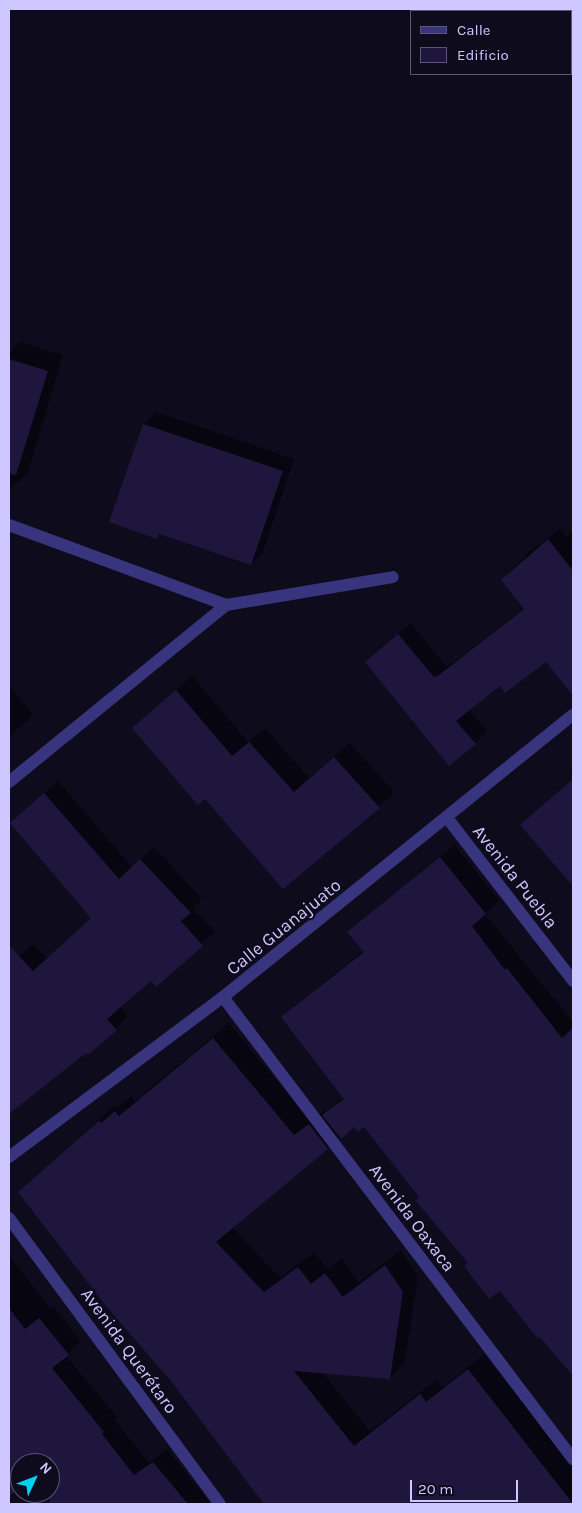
<!DOCTYPE html>
<html>
<head>
<meta charset="utf-8">
<style>
  body { margin:0 }
  #map { position:relative; width:582px; height:1513px; overflow:hidden; background:#0e0b1d; font-family:Karla,sans-serif }
  div>[style] { position:absolute }
  [style*='--x'] { left:calc(var(--x)*1px); top:calc(var(--y)*1px); width:calc(var(--w)*1px); rotate:calc(var(--a)*1deg) }
  .shadow>* { inset:0; background:#0007 }
  .building>* { inset:0; background:#1f163e }
  .minor>* { height:12px; margin:-6px; padding:0 6px; transform-origin:6px; border-radius:6px; background:#39347e }
  span { translate:-50% -50%; white-space:nowrap; text-align:center; line-height:1.15; -webkit-text-stroke:4.5px #0e0b1d; paint-order:stroke }
  .street-label { font-size:18px; color:#cfc7ff }
  .frame { position:absolute; inset:0; border:10px solid #cfc7ff; pointer-events:none }
  .legend { position:absolute; left:410px; top:10px; width:162px; height:65px; box-sizing:border-box; background:#0e0b1d; border:1px solid #5b5677; margin:0; padding:6px 9px; list-style:none; font-size:15px; color:#cfc7ff }
  .legend li { display:flex; align-items:center; gap:10px; height:25px }
  .legend b { width:25px; border:1px solid #5b5677 }
  .north { position:absolute; left:10px; top:1453px; width:50px; height:50px; box-sizing:border-box; background:#0e0b1d; border:1px solid #5b5677; border-radius:50%; rotate:47deg; font-size:14px; font-weight:700; line-height:20px; text-align:center; color:#cfc7ff }
  .north::after { content:''; display:block; margin:auto; width:18px; height:22px; background:#00d3f2; clip-path:polygon(50% 0,100% 100%,50% 72%,0 100%) }
  .scale { position:absolute; left:410px; top:1480px; width:108px; height:22px; box-sizing:border-box; border:2px solid #cfc7ff; border-top:0; padding-left:6px; font-size:15px; line-height:18px; white-space:nowrap; color:#cfc7ff; -webkit-text-stroke:4px #0e0b1d; paint-order:stroke }
</style>
</head>
<body>
<div id="map">
  <div class="shadow">
    <div style="clip-path:polygon(20px 342px,63px 355px,28px 472px,11px 488px,9px 487px,9px 353px)"></div>
    <div style="clip-path:polygon(156px 412px,294px 459px,263px 552px,251px 564px,161px 533px,157px 537px,110px 521px,144px 424px)"></div>
    <div style="clip-path:polygon(560px 528px,567px 537px,573px 531px,573px 673px,563px 681px,546px 660px,500px 684px,469px 709px,487px 731px,475px 744px,366px 662px,411px 623px,446px 666px,453px 663px,524px 608px,502px 580px,529px 552px)"></div>
    <div style="clip-path:polygon(192px 676px,248px 742px,265px 728px,309px 778px,350px 743px,394px 792px,379px 807px,205px 797px,134px 728px)"></div>
    <div style="clip-path:polygon(9px 685px,33px 715px,9px 737px)"></div>
    <div style="clip-path:polygon(573px 769px,573px 777px,570px 773px)"></div>
    <div style="clip-path:polygon(573px 779px,573px 874px,568px 878px,522px 825px)"></div>
    <div style="clip-path:polygon(58px 781px,132px 867px,154px 847px,202px 899px,193px 908px,215px 932px,156px 985px,151px 980px,120px 1007px,128px 1016px,116px 1029px,9px 1113px,9px 965px,33px 944px,47px 959px,93px 918px,11px 823px)"></div>
    <div style="clip-path:polygon(454px 845px,499px 900px,485px 914px,573px 1022px,573px 1374px,500px 1289px,469px 1263px,364px 1125px,355px 1125px,340px 1136px,232px 1227px,280px 1278px,314px 1252px,327px 1269px,342px 1258px,359px 1282px,401px 1250px,418px 1276px,405px 1362px,390px 1378px,322px 1372px,370px 1431px,436px 1380px,442px 1388px,484px 1354px,573px 1467px,573px 1504px,271px 1504px,19px 1192px,115px 1106px,117px 1108px,131px 1096px,135px 1101px,229px 1023px,310px 1121px,325px 1110px,327px 1112px,344px 1097px,282px 1017px,364px 950px,349px 932px)"></div>
    <div style="clip-path:polygon(9px 1255px,50px 1308px,53px 1306px,81px 1341px,66px 1356px,117px 1417px,115px 1420px,149px 1463px,167px 1449px,211px 1504px,60px 1504px,50px 1493px,50px 1463px,20px 1463px,20px 1485px,9px 1494px)"></div>
  </div>
  <div class="building">
    <div style="clip-path:polygon(9px 359px,48px 371px,16px 475px,9px 474px)"></div>
    <div style="clip-path:polygon(143px 424px,283px 471px,251px 565px,159px 534px,157px 539px,109px 522px)"></div>
    <div style="clip-path:polygon(548px 539px,573px 571px,573px 696px,546px 662px,505px 693px,500px 686px,456px 721px,476px 744px,449px 766px,365px 662px,398px 634px,434px 677px,439px 675px,524px 609px,501px 580px)"></div>
    <div style="clip-path:polygon(176px 690px,232px 756px,249px 742px,294px 792px,334px 757px,380px 808px,283px 889px,205px 799px,198px 805px,132px 728px)"></div>
    <div style="clip-path:polygon(573px 779px,573px 886px,520px 825px)"></div>
    <div style="clip-path:polygon(44px 793px,119px 879px,140px 859px,191px 913px,181px 921px,203px 946px,156px 987px,151px 981px,107px 1019px,117px 1030px,88px 1055px,86px 1053px,9px 1114px,9px 945px,33px 971px,91px 918px,10px 823px)"></div>
    <div style="clip-path:polygon(440px 857px,486px 914px,472px 926px,505px 970px,507px 968px,562px 1038px,573px 1028px,573px 1376px,540px 1337px,538px 1339px,500px 1291px,489px 1299px,464px 1266px,468px 1263px,416px 1201px,419px 1197px,364px 1127px,358px 1132px,354px 1127px,341px 1139px,322px 1115px,344px 1099px,281px 1017px,364px 952px,347px 932px)"></div>
    <div style="clip-path:polygon(213px 1038px,294px 1135px,309px 1124px,328px 1149px,216px 1242px,264px 1292px,298px 1267px,311px 1284px,325px 1273px,343px 1297px,385px 1265px,403px 1292px,390px 1379px,294px 1371px,354px 1446px,420px 1394px,426px 1402px,468px 1369px,573px 1504px,264px 1504px,171px 1381px,106px 1306px,18px 1192px,99px 1121px,101px 1123px,115px 1111px,119px 1116px)"></div>
    <div style="clip-path:polygon(9px 1308px,25px 1329px,39px 1318px,69px 1355px,52px 1368px,104px 1432px,102px 1434px,134px 1475px,153px 1462px,188px 1504px,50px 1504px,50px 1462px,20px 1463px,20px 1487px,9px 1496px)"></div>
  </div>
  <div class="minor">
    <div style="--x:9;--y:525;--w:231;--a:20.2"></div>
    <div style="--x:9;--y:782;--w:280;--a:-39.2"></div>
    <div style="--x:226;--y:605;--w:169;--a:-9.5"></div>
    <div style="--x:448;--y:819;--w:205;--a:52.3"></div>
    <div style="--x:223;--y:997;--w:580;--a:52.85"></div>
    <div style="--x:9;--y:1157;--w:267;--a:-36.8"></div>
    <div style="--x:223;--y:997;--w:449;--a:-38.9"></div>
    <div style="--x:9;--y:1218;--w:355;--a:53.6"></div>
  </div>
  <div class="street-label">
    <span style="left:515px;top:877px;rotate:52deg">Avenida Puebla</span>
    <span style="left:284px;top:927px;rotate:-39deg">Calle Guanajuato</span>
    <span style="left:412px;top:1218px;rotate:53deg">Avenida Oaxaca</span>
    <span style="left:129px;top:1351px;rotate:54deg">Avenida Querétaro</span>
  </div>
  <div class="frame"></div>
  <ul class="legend">
  <li><b style="height:6px;background:#39347e"></b>Calle</li>
  <li><b style="height:14px;background:#1f163e"></b>Edificio</li>
  </ul>
  <div class="north">N</div>
  <div class="scale">20 m</div>
</div>
</body>
</html>
